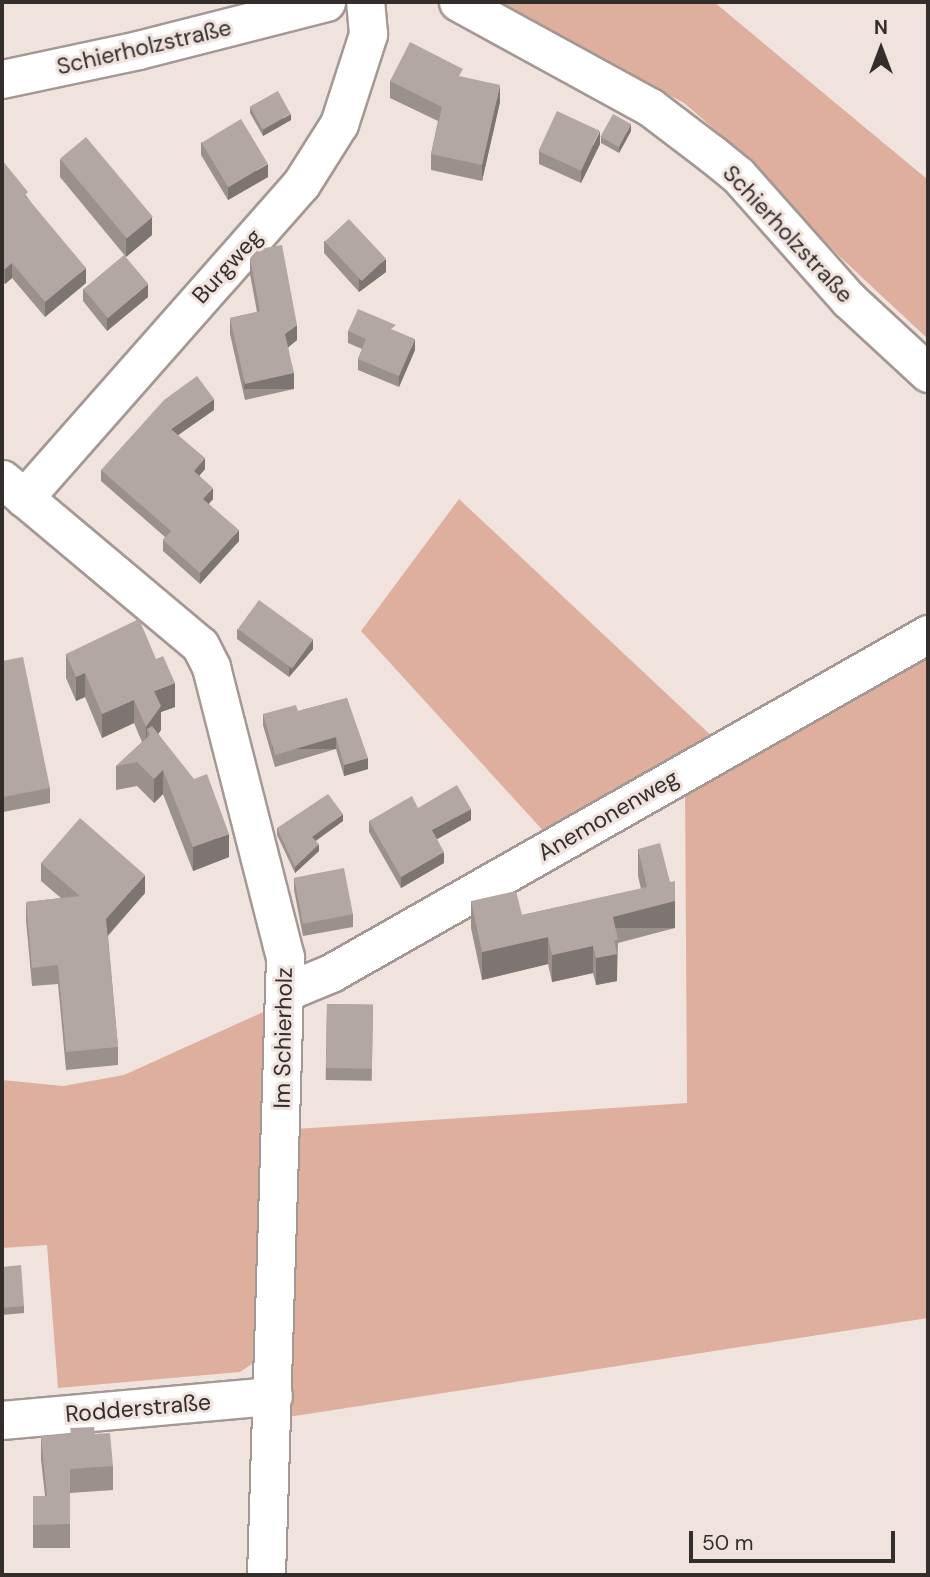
<!DOCTYPE html>
<html>
<head>
<meta charset="utf-8">
<style>
  body { margin:0 }
  #map { position:relative; width:930px; height:1577px; overflow:hidden; background:#f0e3de; font-family:"DM Sans",sans-serif }
  div>[style] { position:absolute }
  [style*='--x'] { left:calc(var(--x)*1px); top:calc(var(--y)*1px); width:calc(var(--w)*1px); rotate:calc(var(--a)*1deg) }
  .green>* { inset:0; background:#deaf9d }
  .roads { filter:drop-shadow(2px 0 #a49894) drop-shadow(-2px 0 #a49894) drop-shadow(0 2px #a49894) drop-shadow(0 -2px #a49894) }
  .minor>* { height:37px; margin:-18.5px; padding:0 18.5px; transform-origin:18.5px; border-radius:18.5px; background:#fff }
  .wall>* { inset:0; background:#9a908c; transform-origin:0 0 }
  .shaded-wall>* { inset:0; background:#7d7572; transform-origin:0 0 }
  .building>* { inset:0; background:#b3a7a3; transform-origin:0 0 }
  span { translate:-50% -50%; white-space:nowrap; text-align:center; line-height:1.15; -webkit-text-stroke:6px #f0e3de; paint-order:stroke }
  .street-label { font-size:23px; color:#332e2c }
  .frame { position:absolute; inset:0; border:4px solid #332e2c; pointer-events:none }
  .north { position:absolute; left:846px; top:14px; width:70px; height:70px; -webkit-text-stroke:5px #f0e3de; paint-order:stroke; rotate:0deg; font-size:19px; font-weight:700; line-height:28px; text-align:center; color:#332e2c }
  .north::after { content:''; display:block; margin:auto; width:24px; height:32px; background:#332e2c; clip-path:polygon(50% 0,100% 100%,50% 72%,0 100%) }
  .scale { position:absolute; left:689px; top:1531px; width:206px; height:32px; box-sizing:border-box; border:4px solid #332e2c; border-top:0; padding-left:9px; font-size:21px; line-height:24px; white-space:nowrap; color:#332e2c; -webkit-text-stroke:5px #f0e3de; paint-order:stroke }
</style>
</head>
<body>
<div id="map">
  <div class="green">
    <div style="clip-path:polygon(496px 2px,714px 2px,927px 179px,928px 339px,838px 255px,743px 154px,684px 103px)"></div>
    <div style="clip-path:polygon(459px 499px,734px 757px,928px 647px,928px 1318px,288px 1417px,296px 1129px,687px 1103px,685px 787px,568px 858px,361px 631px)"></div>
    <div style="clip-path:polygon(272px 1008px,261px 1358px,240px 1372px,58px 1388px,47px 1245px,2px 1248px,2px 1080px,63px 1086px,124px 1075px)"></div>
  </div>
  <div class="roads">
    <div class="minor">
      <div style="--x:458;--y:2;--w:219;--a:28.7"></div>
      <div style="--x:650;--y:107;--w:78;--a:37.2"></div>
      <div style="--x:712;--y:154;--w:33;--a:39"></div>
      <div style="--x:738;--y:175;--w:167;--a:48.4"></div>
      <div style="--x:849;--y:300;--w:108;--a:42.7"></div>
      <div style="--x:2;--y:79;--w:139;--a:-12"></div>
      <div style="--x:138;--y:50;--w:194;--a:-14.3"></div>
      <div style="--x:2;--y:479;--w:258;--a:40"></div>
      <div style="--x:200;--y:645;--w:25;--a:63"></div>
      <div style="--x:211;--y:667;--w:299;--a:75.7"></div>
      <div style="--x:285;--y:957;--w:618;--a:91.76"></div>
      <div style="--x:24;--y:498;--w:419;--a:-48.6"></div>
      <div style="--x:301;--y:184;--w:71;--a:-57.7"></div>
      <div style="--x:339;--y:124;--w:95;--a:-72.1"></div>
      <div style="--x:368;--y:34;--w:32;--a:-95"></div>
      <div style="--x:285;--y:992;--w:50;--a:-22.4"></div>
      <div style="--x:331;--y:973;--w:687;--a:-29.59"></div>
      <div style="--x:2;--y:1420;--w:272;--a:-5.1"></div>
    </div>
  </div>
  <div class="wall">
    <div style="clip-path:polygon(463px 77px,500px 102px,482px 181px,431px 170px,431px 154px,438px 121px,390px 98px,390px 81px)"></div>
    <div style="clip-path:polygon(250px 107px,291px 120px,263px 136px,250px 113px)"></div>
    <div style="clip-path:polygon(631px 131px,619px 153px,601px 143px,601px 137px)"></div>
    <div style="clip-path:polygon(201px 142px,268px 177px,228px 200px,201px 155px)"></div>
    <div style="clip-path:polygon(600px 144px,581px 183px,539px 164px,539px 151px)"></div>
    <div style="clip-path:polygon(60px 159px,152px 235px,126px 257px,60px 177px)"></div>
    <div style="clip-path:polygon(2px 160px,86px 283px,45px 317px,12px 278px,5px 284px,2px 280px)"></div>
    <div style="clip-path:polygon(324px 241px,386px 272px,359px 292px,324px 253px)"></div>
    <div style="clip-path:polygon(250px 258px,297px 340px,288px 347px,294px 389px,245px 400px,230px 334px,230px 318px,257px 312px,250px 274px)"></div>
    <div style="clip-path:polygon(83px 289px,148px 297px,107px 331px,83px 301px)"></div>
    <div style="clip-path:polygon(348px 331px,396px 331px,415px 350px,399px 387px,358px 370px,358px 359px,362px 349px,348px 343px)"></div>
    <div style="clip-path:polygon(214px 410px,178px 435px,205px 469px,199px 476px,213px 499px,209px 504px,239px 541px,200px 584px,163px 551px,163px 540px,165px 537px,101px 481px,101px 470px)"></div>
    <div style="clip-path:polygon(237px 629px,313px 649px,289px 677px,237px 639px)"></div>
    <div style="clip-path:polygon(66px 654px,175px 707px,161px 712px,161px 730px,158px 733px,229px 857px,193px 871px,163px 794px,154px 803px,137px 786px,116px 790px,116px 766px,142px 742px,134px 723px,102px 738px,85px 697px,76px 701px,66px 678px)"></div>
    <div style="clip-path:polygon(2px 661px,50px 788px,50px 803px,3px 812px,2px 803px)"></div>
    <div style="clip-path:polygon(347px 698px,368px 769px,344px 776px,336px 749px,275px 767px,263px 725px,263px 714px,298px 711px)"></div>
    <div style="clip-path:polygon(418px 808px,471px 820px,437px 839px,444px 863px,401px 888px,369px 832px,369px 821px)"></div>
    <div style="clip-path:polygon(343px 821px,316px 841px,319px 851px,295px 873px,277px 835px,277px 828px)"></div>
    <div style="clip-path:polygon(638px 849px,675px 901px,675px 928px,618px 943px,617px 981px,596px 985px,593px 973px,552px 982px,548px 964px,482px 980px,471px 928px,471px 901px,522px 915px,641px 889px,638px 876px)"></div>
    <div style="clip-path:polygon(41px 863px,145px 893px,108px 936px,118px 1047px,118px 1065px,66px 1070px,58px 984px,32px 986px,26px 920px,26px 902px,61px 898px,41px 881px)"></div>
    <div style="clip-path:polygon(294px 878px,353px 914px,353px 927px,303px 936px,294px 890px)"></div>
    <div style="left:327px;top:1004px;width:46px;height:76px;rotate:1deg"></div>
    <div style="clip-path:polygon(2px 1267px,24px 1306px,24px 1313px,2px 1315px)"></div>
    <div style="clip-path:polygon(70px 1434px,95px 1434px,113px 1466px,113px 1490px,70px 1493px,70px 1548px,33px 1548px,33px 1496px,45px 1496px,41px 1460px,41px 1436px)"></div>
  </div>
  <div class="shaded-wall">
    <div style="clip-path:polygon(500px 85px,500px 102px,482px 181px,482px 165px)"></div>
    <div style="clip-path:polygon(291px 114px,291px 120px,263px 136px,263px 130px)"></div>
    <div style="clip-path:polygon(631px 124px,631px 131px,619px 153px,619px 147px)"></div>
    <div style="clip-path:polygon(600px 131px,600px 144px,581px 183px,581px 171px)"></div>
    <div style="clip-path:polygon(268px 164px,268px 177px,228px 200px,228px 187px)"></div>
    <div style="clip-path:polygon(152px 217px,152px 235px,126px 257px,126px 238px)"></div>
    <div style="clip-path:polygon(386px 259px,386px 272px,359px 292px,359px 279px)"></div>
    <div style="clip-path:polygon(12px 263px,12px 278px,5px 284px,5px 269px)"></div>
    <div style="clip-path:polygon(86px 268px,86px 283px,45px 317px,45px 302px)"></div>
    <div style="clip-path:polygon(148px 284px,148px 297px,107px 331px,107px 318px)"></div>
    <div style="clip-path:polygon(297px 325px,297px 340px,285px 350px,285px 334px)"></div>
    <div style="clip-path:polygon(415px 339px,415px 350px,399px 387px,399px 376px)"></div>
    <div style="left:294px;top:373px;width:16px;height:50px;rotate:90deg"></div>
    <div style="clip-path:polygon(214px 399px,214px 410px,171px 440px,171px 429px)"></div>
    <div style="clip-path:polygon(205px 458px,205px 469px,194px 482px,194px 471px)"></div>
    <div style="clip-path:polygon(213px 488px,213px 499px,203px 510px,203px 499px)"></div>
    <div style="clip-path:polygon(239px 530px,239px 541px,200px 584px,200px 573px)"></div>
    <div style="clip-path:polygon(313px 639px,313px 649px,289px 677px,289px 667px)"></div>
    <div style="clip-path:polygon(85px 673px,85px 697px,76px 701px,76px 677px)"></div>
    <div style="clip-path:polygon(175px 683px,175px 707px,161px 712px,161px 730px,150px 746px,150px 735px,147px 729px,147px 749px,146px 751px,146px 727px,154px 691px)"></div>
    <div style="clip-path:polygon(134px 700px,134px 723px,102px 738px,102px 714px)"></div>
    <div style="left:336px;top:737px;width:12px;height:64px;rotate:90deg"></div>
    <div style="clip-path:polygon(368px 758px,368px 769px,344px 776px,344px 765px)"></div>
    <div style="clip-path:polygon(163px 770px,163px 794px,154px 803px,154px 779px)"></div>
    <div style="clip-path:polygon(471px 809px,471px 820px,432px 842px,432px 830px)"></div>
    <div style="clip-path:polygon(343px 814px,343px 821px,312px 843px,312px 837px)"></div>
    <div style="clip-path:polygon(229px 834px,229px 857px,193px 871px,193px 847px)"></div>
    <div style="clip-path:polygon(319px 844px,319px 851px,295px 873px,295px 867px)"></div>
    <div style="clip-path:polygon(444px 852px,444px 863px,401px 888px,401px 877px)"></div>
    <div style="clip-path:polygon(145px 875px,145px 893px,106px 937px,106px 919px)"></div>
    <div style="left:675px;top:901px;width:27px;height:64px;rotate:90deg"></div>
    <div style="clip-path:polygon(548px 937px,548px 964px,482px 980px,482px 952px)"></div>
    <div style="clip-path:polygon(593px 946px,593px 973px,552px 982px,552px 955px)"></div>
    <div style="clip-path:polygon(617px 954px,617px 981px,596px 985px,596px 958px)"></div>
  </div>
  <div class="building">
    <div style="clip-path:polygon(410px 42px,463px 69px,459px 76px,500px 85px,482px 165px,431px 154px,442px 107px,390px 81px)"></div>
    <div style="left:278px;top:91px;width:26px;height:32px;rotate:61deg"></div>
    <div style="left:557px;top:111px;width:47px;height:44px;rotate:25deg"></div>
    <div style="left:613px;top:114px;width:21px;height:26px;rotate:29deg"></div>
    <div style="left:241px;top:119px;width:52px;height:46px;rotate:59deg"></div>
    <div style="left:86px;top:137px;width:104px;height:34px;rotate:50deg"></div>
    <div style="clip-path:polygon(2px 160px,28px 192px,25px 195px,86px 268px,45px 302px,12px 263px,5px 269px,2px 266px)"></div>
    <div style="left:349px;top:219px;width:54px;height:33px;rotate:47deg"></div>
    <div style="clip-path:polygon(282px 245px,297px 325px,285px 334px,294px 373px,245px 384px,230px 318px,260px 311px,250px 258px,258px 249px)"></div>
    <div style="left:124px;top:255px;width:38px;height:53px;rotate:50deg"></div>
    <div style="clip-path:polygon(358px 309px,396px 325px,391px 329px,415px 339px,399px 376px,358px 359px,366px 339px,348px 331px)"></div>
    <div style="clip-path:polygon(197px 376px,214px 399px,171px 429px,205px 458px,194px 471px,213px 488px,203px 499px,239px 530px,200px 573px,163px 540px,171px 531px,101px 470px,164px 400px)"></div>
    <div style="left:259px;top:600px;width:67px;height:36px;rotate:36deg"></div>
    <div style="clip-path:polygon(139px 619px,156px 659px,163px 656px,175px 683px,154px 691px,161px 706px,146px 727px,134px 700px,102px 714px,85px 673px,76px 677px,66px 654px)"></div>
    <div style="clip-path:polygon(23px 657px,50px 788px,3px 797px,2px 788px,2px 661px)"></div>
    <div style="clip-path:polygon(347px 698px,368px 758px,344px 765px,336px 737px,275px 755px,263px 714px,296px 705px,298px 711px)"></div>
    <div style="clip-path:polygon(152px 726px,194px 779px,207px 774px,229px 834px,193px 847px,163px 770px,154px 779px,137px 762px,116px 766px,150px 735px,147px 729px)"></div>
    <div style="clip-path:polygon(457px 785px,471px 809px,432px 830px,444px 852px,401px 877px,369px 821px,412px 796px,418px 808px)"></div>
    <div style="clip-path:polygon(328px 794px,343px 814px,312px 837px,319px 844px,295px 867px,277px 828px)"></div>
    <div style="clip-path:polygon(80px 818px,145px 875px,106px 919px,118px 1047px,66px 1052px,58px 965px,32px 968px,26px 902px,80px 896px,41px 863px)"></div>
    <div style="clip-path:polygon(660px 843px,670px 882px,675px 881px,675px 901px,613px 917px,618px 940px,614px 940px,617px 954px,596px 958px,593px 946px,552px 955px,548px 937px,482px 952px,471px 901px,516px 891px,522px 915px,647px 887px,638px 849px)"></div>
    <div style="left:344px;top:868px;width:47px;height:51px;rotate:79deg"></div>
    <div style="left:327px;top:1004px;width:46px;height:64px;rotate:1deg"></div>
    <div style="clip-path:polygon(21px 1265px,24px 1306px,2px 1308px,2px 1267px)"></div>
    <div style="clip-path:polygon(94px 1427px,95px 1434px,110px 1433px,113px 1466px,70px 1469px,70px 1524px,33px 1525px,33px 1496px,47px 1496px,41px 1436px,71px 1434px,70px 1428px)"></div>
  </div>
  <div class="street-label">
    <span style="left:144px;top:47px;rotate:-13deg">Schierholzstraße</span>
    <span style="left:788px;top:234px;rotate:47deg">Schierholzstraße</span>
    <span style="left:227px;top:266px;rotate:-48deg">Burgweg</span>
    <span style="left:608px;top:815px;rotate:-30deg">Anemonenweg</span>
    <span style="left:283px;top:1038px;rotate:-89deg">Im Schierholz</span>
    <span style="left:138px;top:1408px;rotate:-5deg">Rodderstraße</span>
  </div>
  <div class="frame"></div>
  <div class="north">N</div>
  <div class="scale">50 m</div>
</div>
</body>
</html>
